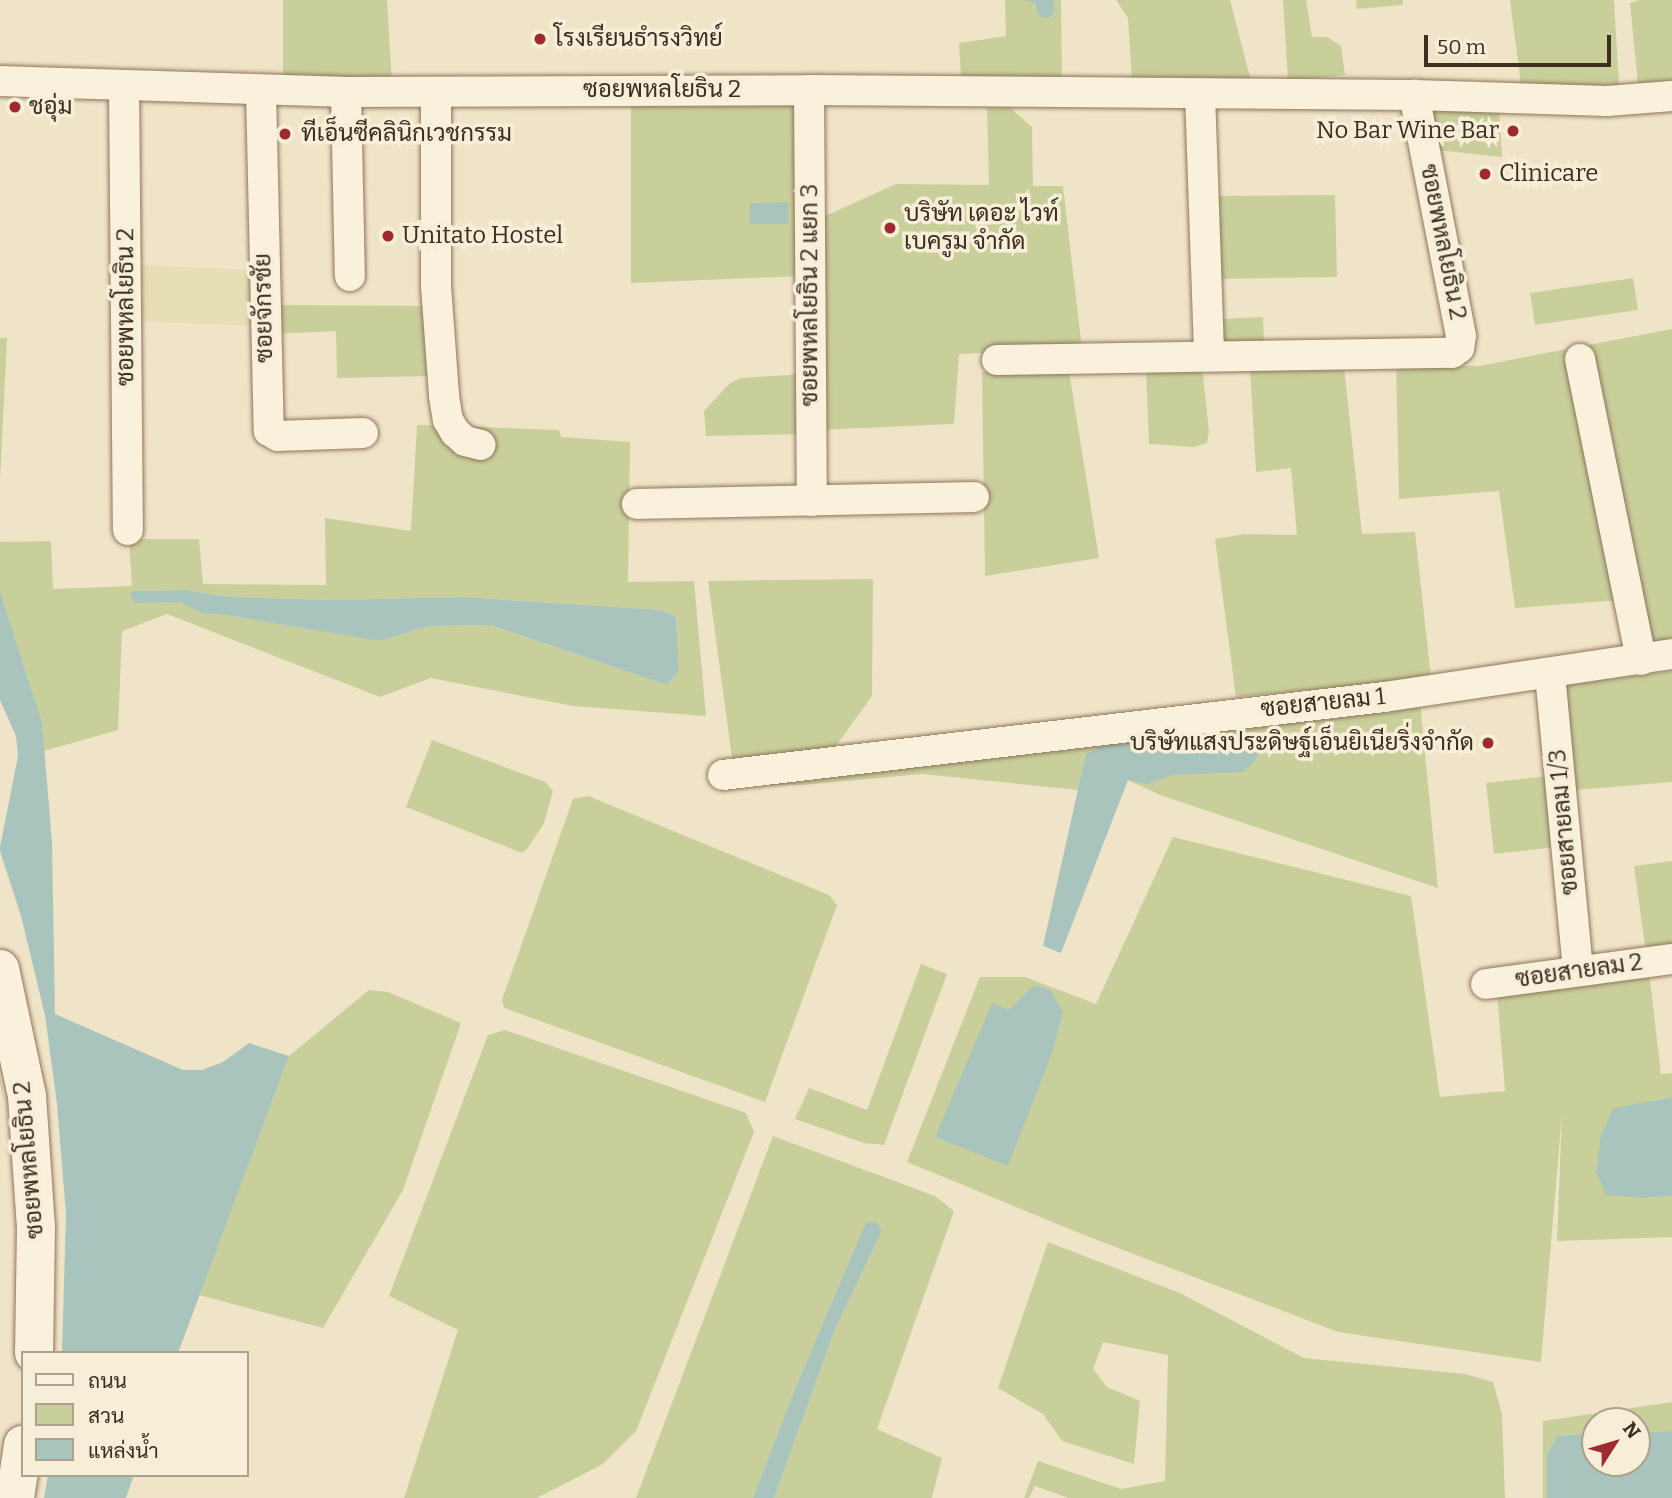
<!DOCTYPE html>
<html>
<head>
<meta charset="utf-8">
<style>
  body { margin:0 }
  #map { position:relative; width:1672px; height:1498px; overflow:hidden; background:#f0e4c8; font-family:Bitter,Sarabun,serif }
  div>[style] { position:absolute }
  .farmland>* { inset:0; background:#e6deb5 }
  .green>* { inset:0; background:#c9cf9b }
  .water>* { inset:0; background:#a9c4bc }
  .pier>* { inset:0; background:#f0e4c8 }
  .roads { filter:drop-shadow(0 0 2px #8d765c) drop-shadow(0 0 2px #8d765c) }
  .street>* { height:30px; margin:-15px; padding:0 15px; transform-origin:15px; border-radius:15px; background:#faf1dc }
  .secondary>* { height:38px; margin:-19px; padding:0 19px; transform-origin:19px; border-radius:19px; background:#faf1dc }
  .dots>* { width:19px; height:19px; translate:-50% -50%; box-sizing:border-box; border:4px solid #f7eed8; border-radius:50% }
  span { translate:-50% -50%; white-space:nowrap; text-align:center; line-height:1.15; -webkit-text-stroke:7px #f7eed8; paint-order:stroke }
  .poi-label { font-size:24px; color:#3d2e20 }
  .left { translate:0 -50%; text-align:left }
  .right { translate:-100% -50%; text-align:right }
  .street-label { font-size:24px; color:#3d2e20 }
  .legend { position:absolute; left:21px; top:1351px; width:228px; height:126px; box-sizing:border-box; background:#f7eed8; border:2px solid #ada18e; margin:0; padding:9px 12px; list-style:none; font-size:21px; color:#3d2e20 }
  .legend li { display:flex; align-items:center; gap:14px; height:35px }
  .legend b { width:35px; border:2px solid #ada18e }
  .north { position:absolute; left:1581px; top:1407px; width:70px; height:70px; box-sizing:border-box; background:#f7eed8; border:2px solid #ada18e; border-radius:50%; rotate:53deg; font-size:19px; font-weight:700; line-height:28px; text-align:center; color:#3d2e20 }
  .north::after { content:''; display:block; margin:auto; width:24px; height:32px; background:#9e2a2b; clip-path:polygon(50% 0,100% 100%,50% 72%,0 100%) }
  .scale { position:absolute; left:1424px; top:35px; width:187px; height:32px; box-sizing:border-box; border:4px solid #3d2e20; border-top:0; padding-left:9px; font-size:21px; line-height:24px; white-space:nowrap; color:#3d2e20; -webkit-text-stroke:5px #f7eed8; paint-order:stroke }
</style>
</head>
<body>
<div id="map">
  <div class="farmland">
    <div style="clip-path:polygon(135px 265px,259px 270px,257px 326px,133px 321px)"></div>
  </div>
  <div class="green">
    <div style="clip-path:polygon(283px 0,387px 0,392px 84px,283px 80px)"></div>
    <div style="clip-path:polygon(1005px 0,1061px 0,1062px 82px,961px 77px,959px 43px,1006px 36px)"></div>
    <div style="clip-path:polygon(1116px 0,1230px 0,1251px 81px,1132px 80px,1128px 18px)"></div>
    <div style="clip-path:polygon(1283px 0,1306px 0,1312px 37px,1327px 37px,1341px 46px,1345px 75px,1288px 81px)"></div>
    <div style="clip-path:polygon(1356px 0,1403px 0,1403px 5px,1357px 9px)"></div>
    <div style="clip-path:polygon(1510px 0,1614px 0,1619px 86px,1521px 85px)"></div>
    <div style="clip-path:polygon(1640px 0,1672px 0,1672px 80px,1638px 85px,1630px 3px)"></div>
    <div style="clip-path:polygon(631px 101px,792px 105px,799px 113px,802px 276px,631px 283px)"></div>
    <div style="clip-path:polygon(1009px 107px,1032px 127px,1033px 186px,1063px 186px,1082px 349px,959px 354px,954px 424px,817px 430px,823px 217px,896px 184px,989px 185px,987px 108px)"></div>
    <div style="clip-path:polygon(1499px 107px,1502px 157px,1437px 150px,1429px 110px)"></div>
    <div style="clip-path:polygon(1335px 195px,1337px 277px,1216px 279px,1214px 196px)"></div>
    <div style="clip-path:polygon(1633px 278px,1638px 310px,1535px 325px,1530px 293px)"></div>
    <div style="clip-path:polygon(271px 305px,431px 306px,434px 376px,337px 378px,336px 331px,272px 334px)"></div>
    <div style="clip-path:polygon(1263px 317px,1264px 342px,1223px 344px,1222px 319px)"></div>
    <div style="clip-path:polygon(1672px 329px,1672px 642px,1646px 647px,1621px 600px,1515px 608px,1499px 491px,1399px 499px,1396px 364px,1479px 366px)"></div>
    <div style="clip-path:polygon(0 338px,7px 338px,0 481px)"></div>
    <div style="clip-path:polygon(1202px 366px,1209px 432px,1207px 443px,1194px 447px,1149px 444px,1146px 371px)"></div>
    <div style="clip-path:polygon(1344px 367px,1362px 534px,1415px 532px,1431px 678px,1236px 697px,1215px 539px,1245px 534px,1297px 535px,1291px 468px,1256px 472px,1250px 368px)"></div>
    <div style="clip-path:polygon(1069px 371px,1099px 558px,985px 576px,982px 372px)"></div>
    <div style="clip-path:polygon(804px 374px,806px 434px,706px 436px,704px 411px,730px 383px,741px 378px)"></div>
    <div style="clip-path:polygon(evenodd,417px 425px,559px 430px,561px 437px,630px 442px,628px 582px,694px 581px,706px 716px,573px 706px,431px 678px,380px 697px,167px 614px,122px 631px,118px 730px,44px 751px,42px 722px,0 591px,0 542px,51px 541px,53px 589px,132px 586px,129px 541px,143px 539px,199px 539px,203px 584px,326px 585px,325px 518px,411px 531px,417px 425px,185px 590px,230px 597px,333px 600px,463px 597px,662px 610px,676px 617px,679px 671px,667px 685px,490px 625px,430px 626px,379px 641px,225px 615px,204px 614px,179px 602px,134px 591px,185px 590px)"></div>
    <div style="clip-path:polygon(873px 579px,872px 696px,830px 754px,733px 765px,708px 581px)"></div>
    <div style="clip-path:polygon(1672px 671px,1672px 782px,1576px 790px,1565px 685px)"></div>
    <div style="clip-path:polygon(1420px 701px,1438px 888px,1160px 795px,1128px 780px,1078px 790px,922px 774px,802px 785px,717px 786px)"></div>
    <div style="clip-path:polygon(432px 740px,545px 782px,553px 791px,544px 823px,528px 848px,522px 853px,406px 807px)"></div>
    <div style="clip-path:polygon(1548px 776px,1557px 847px,1494px 854px,1486px 783px)"></div>
    <div style="clip-path:polygon(588px 796px,829px 895px,837px 905px,765px 1102px,504px 1008px,502px 1000px,573px 799px)"></div>
    <div style="clip-path:polygon(1173px 837px,1411px 896px,1440px 1097px,1505px 1091px,1497px 993px,1649px 972px,1661px 1074px,1672px 1073px,1672px 1097px,1652px 1100px,1644px 1198px,1672px 1196px,1672px 1237px,1557px 1241px,1562px 1113px,1541px 1362px,1338px 1332px,1084px 1235px,907px 1162px,980px 977px,1025px 977px,1096px 1004px)"></div>
    <div style="clip-path:polygon(1672px 861px,1672px 949px,1646px 953px,1634px 866px)"></div>
    <div style="clip-path:polygon(921px 964px,947px 974px,884px 1145px,864px 1143px,795px 1119px,809px 1088px,867px 1110px)"></div>
    <div style="clip-path:polygon(369px 990px,388px 992px,461px 1023px,403px 1190px,323px 1328px,199px 1295px,289px 1056px)"></div>
    <div style="clip-path:polygon(505px 1030px,746px 1113px,754px 1132px,636px 1431px,603px 1464px,537px 1498px,404px 1498px,458px 1330px,389px 1296px,488px 1035px)"></div>
    <div style="clip-path:polygon(773px 1136px,935px 1196px,954px 1211px,877px 1429px,942px 1458px,932px 1498px,774px 1498px,836px 1327px,882px 1231px,877px 1222px,866px 1223px,792px 1396px,753px 1498px,636px 1498px)"></div>
    <div style="clip-path:polygon(1048px 1242px,1180px 1293px,1304px 1358px,1465px 1374px,1493px 1382px,1502px 1414px,1505px 1498px,1068px 1498px,1035px 1486px,1029px 1498px,1024px 1498px,1038px 1461px,1121px 1489px,1165px 1481px,1168px 1355px,1103px 1342px,1093px 1369px,1107px 1387px,1140px 1401px,1134px 1464px,1062px 1441px,1043px 1414px,998px 1388px)"></div>
    <div style="clip-path:polygon(1672px 1402px,1672px 1431px,1637px 1432px,1637px 1421px,1595px 1421px,1595px 1433px,1557px 1436px,1547px 1454px,1547px 1498px,1543px 1498px,1543px 1421px)"></div>
  </div>
  <div class="water">
    <div style="clip-path:polygon(1023px 0,1054px 0,1054px 13px,1048px 18px,1041px 17px,1037px 12px,1035px 3px)"></div>
    <div style="clip-path:polygon(788px 202px,788px 224px,750px 224px,750px 203px)"></div>
    <div style="clip-path:polygon(185px 590px,230px 597px,333px 600px,463px 597px,662px 610px,676px 617px,679px 671px,667px 685px,490px 625px,430px 626px,379px 641px,225px 615px,204px 614px,179px 602px,135px 603px,130px 594px,134px 591px)"></div>
    <div style="clip-path:polygon(0 591px,42px 722px,52px 842px,55px 1014px,183px 1070px,202px 1070px,223px 1062px,249px 1043px,289px 1056px,178px 1353px,23px 1353px,23px 1475px,134px 1475px,126px 1498px,0 1498px,15px 1375px,5px 1104px,0 1082px,0 847px,18px 756px,16px 736px,0 700px)"></div>
    <div style="clip-path:polygon(1238px 732px,1256px 740px,1257px 758px,1244px 772px,1172px 775px,1147px 784px,1128px 780px,1061px 953px,1043px 946px,1086px 754px,1104px 744px)"></div>
    <div style="clip-path:polygon(1034px 985px,1050px 990px,1063px 1011px,1054px 1048px,1008px 1166px,935px 1137px,992px 1003px,1009px 1010px)"></div>
    <div style="clip-path:polygon(1672px 1097px,1672px 1196px,1644px 1198px,1606px 1195px,1596px 1172px,1601px 1136px,1613px 1108px)"></div>
    <div style="clip-path:polygon(866px 1222px,877px 1222px,882px 1231px,836px 1327px,774px 1498px,753px 1498px,792px 1396px)"></div>
    <div style="clip-path:polygon(1672px 1431px,1672px 1498px,1547px 1498px,1547px 1454px,1557px 1436px,1595px 1433px,1595px 1463px,1637px 1463px,1637px 1432px)"></div>
  </div>
  <div class="pier">
    <div style="clip-path:polygon(0 851px,21px 916px,45px 1015px,57px 1104px,66px 1214px,62px 1353px,23px 1353px,23px 1475px,48px 1475px,44px 1498px,0 1498px,0 1433px,12px 1375px,5px 1104px,0 1079px)"></div>
  </div>
  <div class="roads">
    <div class="street">
      <div style="left:0;top:81px;width:341px;rotate:1.8deg"></div>
      <div style="left:341px;top:92px;width:468px;rotate:-0.2deg"></div>
      <div style="left:809px;top:90px;width:605px;rotate:0.47deg"></div>
      <div style="left:1414px;top:95px;width:193px;rotate:1.8deg"></div>
      <div style="left:1607px;top:101px;width:65px;rotate:-4.4deg"></div>
      <div style="left:124px;top:85px;width:445px;rotate:89.5deg"></div>
      <div style="left:261px;top:90px;width:341px;rotate:88.7deg"></div>
      <div style="left:269px;top:431px;width:10px;rotate:29deg"></div>
      <div style="left:278px;top:436px;width:85px;rotate:-2deg"></div>
      <div style="left:809px;top:90px;width:411px;rotate:89.6deg"></div>
      <div style="left:346px;top:92px;width:184px;rotate:88.8deg"></div>
      <div style="left:436px;top:92px;width:194px;rotate:90deg"></div>
      <div style="left:436px;top:286px;width:110px;rotate:85.8deg"></div>
      <div style="left:444px;top:396px;width:24px;rotate:81deg"></div>
      <div style="left:448px;top:420px;width:14px;rotate:60deg"></div>
      <div style="left:455px;top:432px;width:13px;rotate:42deg"></div>
      <div style="left:465px;top:441px;width:16px;rotate:14deg"></div>
      <div style="left:1200px;top:94px;width:261px;rotate:88deg"></div>
      <div style="left:1580px;top:359px;width:307px;rotate:78.5deg"></div>
      <div style="left:997px;top:360px;width:455px;rotate:-0.9deg"></div>
      <div style="left:1452px;top:353px;width:9px;rotate:-36deg"></div>
      <div style="left:1459px;top:348px;width:12px;rotate:-81deg"></div>
      <div style="left:1461px;top:336px;width:246px;rotate:-101deg"></div>
      <div style="left:637px;top:504px;width:337px;rotate:-1.2deg"></div>
      <div style="left:1550px;top:674px;width:297px;rotate:84.6deg"></div>
      <div style="left:723px;top:775px;width:666px;rotate:-6.73deg"></div>
      <div style="left:1384px;top:697px;width:291px;rotate:-8.5deg"></div>
      <div style="left:1486px;top:984px;width:188px;rotate:-7.7deg"></div>
    </div>
    <div class="secondary">
      <div style="left:0;top:969px;width:130px;rotate:78deg"></div>
      <div style="left:27px;top:1096px;width:131px;rotate:86.1deg"></div>
      <div style="left:36px;top:1227px;width:126px;rotate:90.9deg"></div>
      <div style="left:15px;top:1498px;width:54px;rotate:-81.4deg"></div>
    </div>
  </div>
  <div class="dots">
    <div style="left:540px;top:39px;background:#9e2a2b"></div>
    <div style="left:15px;top:107px;background:#9e2a2b"></div>
    <div style="left:1513px;top:131px;background:#9e2a2b"></div>
    <div style="left:285px;top:134px;background:#9e2a2b"></div>
    <div style="left:1485px;top:174px;background:#9e2a2b"></div>
    <div style="left:890px;top:228px;background:#9e2a2b"></div>
    <div style="left:388px;top:236px;background:#9e2a2b"></div>
    <div style="left:1488px;top:743px;background:#9e2a2b"></div>
  </div>
  <div class="poi-label">
    <span class="left" style="left:554px;top:39px">โรงเรียนธำรงวิทย์</span>
    <span class="left" style="left:29px;top:107px">ชอุ่ม</span>
    <span class="right" style="left:1499px;top:131px">No Bar Wine Bar</span>
    <span class="left" style="left:301px;top:134px">ทีเอ็นซีคลินิกเวชกรรม</span>
    <span class="left" style="left:1499px;top:174px">Clinicare</span>
    <span class="left" style="left:904px;top:228px">บริษัท เดอะ ไวท์<br>เบครูม จำกัด</span>
    <span class="left" style="left:402px;top:236px">Unitato Hostel</span>
    <span class="right" style="left:1474px;top:743px">บริษัทแสงประดิษฐ์เอ็นยิเนียริ่งจำกัด</span>
  </div>
  <div class="street-label">
    <span style="left:662px;top:90px">ซอยพหลโยธิน 2</span>
    <span style="left:1443px;top:242px;rotate:79deg">ซอยพหลโยธิน 2</span>
    <span style="left:810px;top:295px;rotate:-90deg">ซอยพหลโยธิน 2 แยก 3</span>
    <span style="left:126px;top:307px;rotate:-90deg">ซอยพหลโยธิน 2</span>
    <span style="left:264px;top:308px;rotate:-91deg">ซอยจักรชัย</span>
    <span style="left:1323px;top:703px;rotate:-6deg">ซอยสายลม 1</span>
    <span style="left:1564px;top:822px;rotate:-95deg">ซอยสายลม 1/3</span>
    <span style="left:1579px;top:971px;rotate:-8deg">ซอยสายลม 2</span>
    <span style="left:29px;top:1160px;rotate:-95deg">ซอยพหลโยธิน 2</span>
  </div>
  <ul class="legend">
  <li><b style="height:9px;background:#faf1dc"></b>ถนน</li>
  <li><b style="height:19px;background:#c9cf9b"></b>สวน</li>
  <li><b style="height:19px;background:#a9c4bc"></b>แหล่งน้ำ</li>
  </ul>
  <div class="north">N</div>
  <div class="scale">50 m</div>
</div>
</body>
</html>
